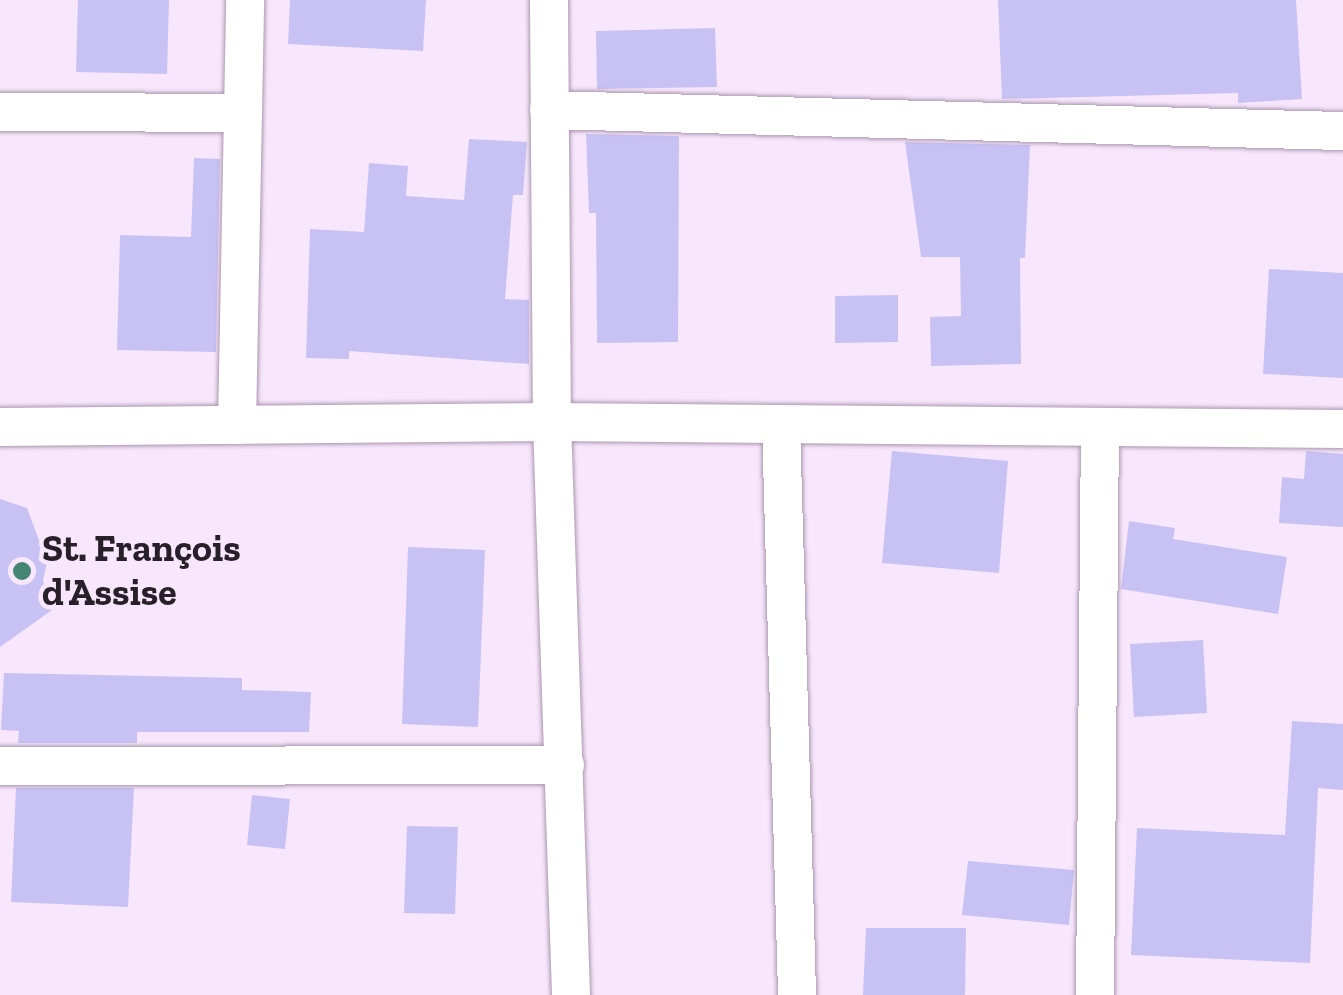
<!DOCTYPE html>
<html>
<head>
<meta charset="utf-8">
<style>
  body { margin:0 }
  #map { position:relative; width:1343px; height:995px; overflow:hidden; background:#f8e7fc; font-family:"Zilla Slab",serif }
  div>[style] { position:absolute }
  .building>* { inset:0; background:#c8c1f4 }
  .roads { filter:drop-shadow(0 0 2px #aa96ae) drop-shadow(0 0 2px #aa96ae) }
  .street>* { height:38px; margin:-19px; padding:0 19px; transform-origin:19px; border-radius:19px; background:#fff }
  .dots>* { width:28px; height:28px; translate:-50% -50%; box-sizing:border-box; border:5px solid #f8e7fc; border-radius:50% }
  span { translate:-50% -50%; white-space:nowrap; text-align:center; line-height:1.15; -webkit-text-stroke:9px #f8e7fc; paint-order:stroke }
  .poi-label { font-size:38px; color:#282029; font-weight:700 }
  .left { translate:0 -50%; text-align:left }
</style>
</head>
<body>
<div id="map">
  <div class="building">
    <div style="clip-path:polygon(78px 0,169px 0,167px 74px,76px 72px)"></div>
    <div style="clip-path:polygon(290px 0,426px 0,423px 51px,288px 44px)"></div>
    <div style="clip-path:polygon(998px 0,1296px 0,1302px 99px,1238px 103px,1238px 93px,1002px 99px)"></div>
    <div style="clip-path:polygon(715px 28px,717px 87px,597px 89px,596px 31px)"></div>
    <div style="clip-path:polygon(586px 134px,679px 136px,678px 342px,597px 343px,596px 213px,589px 213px)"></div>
    <div style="clip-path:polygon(469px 139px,527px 142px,523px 195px,513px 195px,505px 299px,529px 300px,529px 364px,349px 351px,349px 359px,306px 358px,310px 229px,364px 232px,369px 163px,408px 166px,406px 196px,464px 200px)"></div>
    <div style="clip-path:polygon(905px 142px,1030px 145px,1025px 258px,1020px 258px,1021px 364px,931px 366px,930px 317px,961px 316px,960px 257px,921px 257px)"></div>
    <div style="clip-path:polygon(194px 158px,220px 159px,216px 352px,117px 350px,120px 235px,191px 237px)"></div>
    <div style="clip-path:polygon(1269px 269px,1343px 273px,1343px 378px,1263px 374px)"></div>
    <div style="clip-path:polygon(898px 295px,898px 342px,835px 343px,835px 296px)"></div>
    <div style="clip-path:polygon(892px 451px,1008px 461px,999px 573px,882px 563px)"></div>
    <div style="clip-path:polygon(1306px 451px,1343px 454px,1343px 527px,1279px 523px,1282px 477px,1304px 479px)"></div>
    <div style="clip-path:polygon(0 499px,27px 508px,47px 562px,43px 581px,52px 610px,0 647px)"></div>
    <div style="clip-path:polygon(1129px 521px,1175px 528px,1173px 539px,1287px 557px,1278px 614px,1121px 589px)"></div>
    <div style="clip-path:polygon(408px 547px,485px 550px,478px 727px,402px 724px)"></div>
    <div style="clip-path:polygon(1203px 640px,1207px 713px,1134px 717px,1130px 644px)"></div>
    <div style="clip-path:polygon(4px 673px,242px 678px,242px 690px,311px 692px,309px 732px,137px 732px,137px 743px,18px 743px,19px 731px,1px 730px)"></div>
    <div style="clip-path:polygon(1292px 721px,1343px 724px,1343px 790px,1318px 788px,1310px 963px,1131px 955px,1137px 828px,1285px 835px)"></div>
    <div style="clip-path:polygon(16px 788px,134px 788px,128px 907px,11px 902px)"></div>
    <div style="clip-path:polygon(252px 795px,290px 799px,285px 849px,247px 845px)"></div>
    <div style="clip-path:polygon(407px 826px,458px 827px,455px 914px,404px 913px)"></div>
    <div style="clip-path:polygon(968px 861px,1074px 870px,1069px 925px,962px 915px)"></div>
    <div style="clip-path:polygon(866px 928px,966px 928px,965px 995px,863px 995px)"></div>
  </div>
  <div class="roads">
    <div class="street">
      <div style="left:549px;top:0;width:422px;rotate:89.6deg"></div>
      <div style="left:552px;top:422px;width:573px;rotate:88.1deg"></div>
      <div style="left:549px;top:110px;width:794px;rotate:1.52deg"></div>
      <div style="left:0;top:112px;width:243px;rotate:0.2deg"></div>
      <div style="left:781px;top:424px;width:571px;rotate:88.39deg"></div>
      <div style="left:237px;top:425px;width:425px;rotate:-88.9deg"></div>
      <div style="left:0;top:427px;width:552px;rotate:-0.52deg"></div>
      <div style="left:552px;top:422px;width:791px;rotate:0.51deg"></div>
      <div style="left:0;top:766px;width:565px;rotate:-0.1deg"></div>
      <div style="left:1095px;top:995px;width:568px;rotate:-89.5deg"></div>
    </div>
  </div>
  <div class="dots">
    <div style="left:22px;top:571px;background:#448574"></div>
  </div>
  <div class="poi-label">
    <span class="left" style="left:42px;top:571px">St. François<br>d'Assise</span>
  </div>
</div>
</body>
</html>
